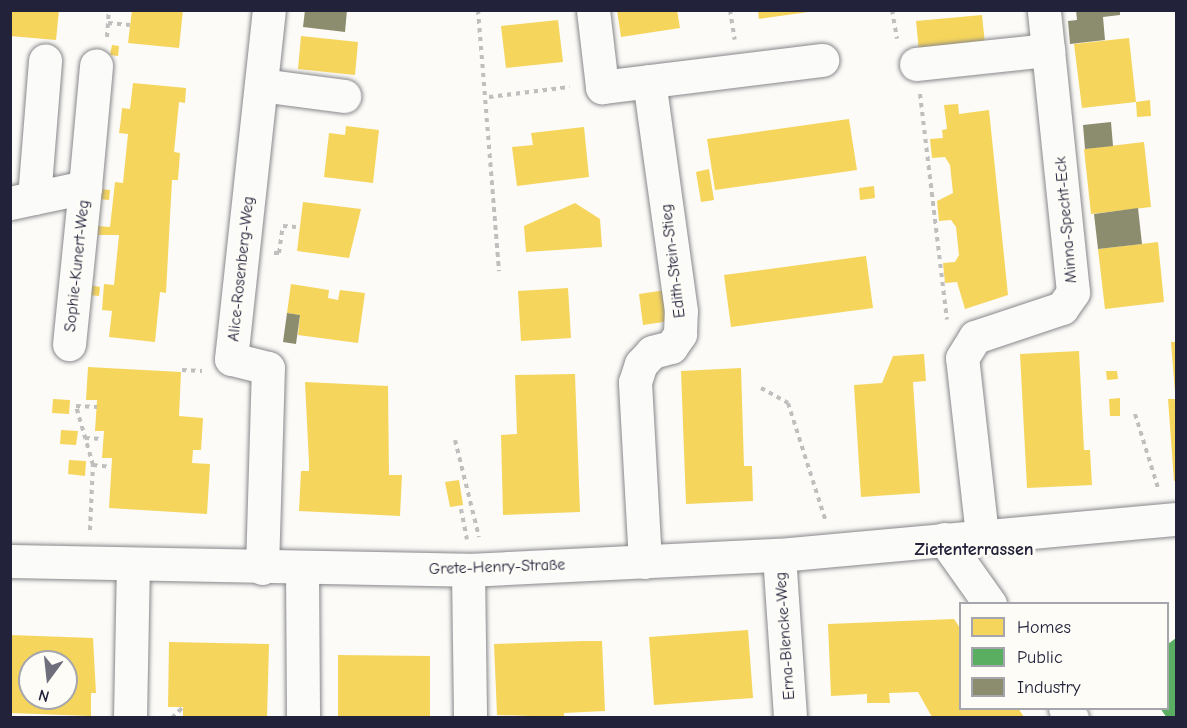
<!DOCTYPE html>
<html>
<head>
<meta charset="utf-8">
<style>
  body { margin:0 }
  #map { position:relative; width:1187px; height:728px; overflow:hidden; background:#fcfbf8; font-family:"Comic Neue",sans-serif }
  div>[style] { position:absolute }
  .homes>* { inset:0; background:#f6d55c }
  .public>* { inset:0; background:#5aae61 }
  .industry>* { inset:0; background:#8c8c6e }
  .path>* { height:4px; margin-top:-2px; transform-origin:0; background:repeating-linear-gradient(90deg,#bfbfc0 0 4.5px,transparent 0 9px) }
  .roads { filter:drop-shadow(0 0 2px #88888c) drop-shadow(0 0 2px #88888c) }
  .street>* { height:33px; margin:-16.5px; padding:0 16.5px; transform-origin:16.5px; border-radius:16.5px; background:#fbfbf9 }
  span { translate:-50% -50%; white-space:nowrap; text-align:center; line-height:1.15; -webkit-text-stroke:6px #fdfcf7; paint-order:stroke }
  .street-label { font-size:16px; color:#22223b }
  .neighbourhood-label { font-size:18px; color:#22223b; font-weight:700 }
  .frame { position:absolute; inset:0; border:12px solid #22223b; pointer-events:none }
  .legend { position:absolute; left:959px; top:602px; width:210px; height:108px; box-sizing:border-box; background:#fdfcf7; border:2px solid #a5a5ac; margin:0; padding:8px 10px; list-style:none; font-size:18px; color:#22223b }
  .legend li { display:flex; align-items:center; gap:12px; height:30px }
  .legend b { width:30px; border:2px solid #a5a5ac }
  .north { position:absolute; left:18px; top:650px; width:60px; height:60px; box-sizing:border-box; background:#fdfcf7; border:2px solid #a5a5ac; border-radius:50%; rotate:195deg; font-size:16px; font-weight:700; line-height:24px; text-align:center; color:#22223b }
  .north::after { content:''; display:block; margin:auto; width:21px; height:27px; background:#6e6e7d; clip-path:polygon(50% 0,100% 100%,50% 72%,0 100%) }
</style>
</head>
<body>
<div id="map">
  <div class="homes">
    <div style="clip-path:polygon(10px 10px,59px 10px,56px 40px,10px 36px)"></div>
    <div style="clip-path:polygon(132px 10px,183px 10px,179px 48px,128px 43px)"></div>
    <div style="clip-path:polygon(617px 10px,677px 10px,680px 28px,621px 37px)"></div>
    <div style="clip-path:polygon(758px 10px,807px 10px,808px 12px,759px 19px)"></div>
    <div style="clip-path:polygon(982px 15px,985px 44px,919px 51px,916px 21px)"></div>
    <div style="clip-path:polygon(558px 20px,563px 62px,506px 68px,501px 26px)"></div>
    <div style="clip-path:polygon(301px 36px,358px 42px,355px 75px,298px 69px)"></div>
    <div style="clip-path:polygon(1129px 38px,1136px 102px,1082px 108px,1074px 44px)"></div>
    <div style="clip-path:polygon(112px 45px,119px 46px,118px 56px,110px 55px)"></div>
    <div style="clip-path:polygon(133px 83px,186px 88px,185px 103px,179px 102px,174px 152px,180px 153px,178px 180px,172px 180px,166px 293px,160px 292px,155px 342px,109px 337px,112px 311px,102px 310px,104px 284px,114px 285px,119px 235px,98px 235px,98px 226px,110px 227px,115px 182px,123px 183px,128px 134px,119px 133px,121px 119px,122px 108px,130px 109px)"></div>
    <div style="clip-path:polygon(1150px 100px,1151px 116px,1137px 117px,1136px 102px)"></div>
    <div style="clip-path:polygon(958px 104px,959px 114px,989px 110px,1008px 295px,965px 309px,957px 282px,945px 283px,943px 263px,955px 262px,959px 255px,956px 227px,951px 220px,939px 221px,937px 201px,953px 193px,950px 165px,945px 157px,932px 158px,930px 139px,943px 138px,942px 130px,947px 129px,944px 105px)"></div>
    <div style="clip-path:polygon(849px 119px,857px 170px,715px 190px,707px 139px)"></div>
    <div style="clip-path:polygon(346px 126px,379px 130px,373px 183px,324px 177px,329px 133px,345px 135px)"></div>
    <div style="clip-path:polygon(584px 127px,589px 177px,517px 186px,512px 147px,533px 145px,531px 133px)"></div>
    <div style="clip-path:polygon(1144px 142px,1151px 207px,1091px 214px,1084px 149px)"></div>
    <div style="clip-path:polygon(709px 169px,714px 200px,701px 202px,696px 172px)"></div>
    <div style="clip-path:polygon(874px 186px,875px 198px,860px 200px,859px 188px)"></div>
    <div style="clip-path:polygon(100px 189px,110px 190px,109px 200px,99px 199px)"></div>
    <div style="clip-path:polygon(303px 202px,361px 209px,349px 258px,297px 251px)"></div>
    <div style="clip-path:polygon(575px 203px,600px 219px,602px 247px,526px 252px,524px 226px)"></div>
    <div style="clip-path:polygon(1158px 242px,1164px 302px,1105px 309px,1098px 249px)"></div>
    <div style="clip-path:polygon(866px 256px,873px 308px,731px 327px,724px 275px)"></div>
    <div style="clip-path:polygon(291px 284px,329px 290px,328px 298px,338px 300px,340px 290px,365px 293px,358px 343px,298px 335px,300px 315px,287px 313px)"></div>
    <div style="clip-path:polygon(90px 285px,100px 287px,99px 296px,89px 295px)"></div>
    <div style="clip-path:polygon(568px 288px,571px 338px,521px 341px,518px 291px)"></div>
    <div style="clip-path:polygon(666px 290px,670px 321px,643px 325px,639px 294px)"></div>
    <div style="clip-path:polygon(1171px 342px,1176px 342px,1176px 392px,1175px 392px)"></div>
    <div style="clip-path:polygon(1079px 351px,1084px 450px,1090px 450px,1092px 485px,1027px 488px,1020px 354px)"></div>
    <div style="clip-path:polygon(924px 354px,926px 381px,913px 382px,920px 493px,861px 497px,854px 385px,882px 383px,893px 356px)"></div>
    <div style="clip-path:polygon(88px 367px,181px 372px,179px 416px,203px 418px,201px 450px,193px 450px,192px 463px,210px 464px,207px 514px,109px 508px,112px 458px,102px 458px,104px 431px,95px 431px,97px 400px,86px 400px)"></div>
    <div style="clip-path:polygon(741px 368px,744px 466px,752px 466px,753px 501px,686px 504px,681px 371px)"></div>
    <div style="clip-path:polygon(1106px 371px,1117px 371px,1118px 379px,1107px 380px)"></div>
    <div style="clip-path:polygon(575px 374px,580px 512px,503px 515px,501px 435px,517px 434px,515px 375px)"></div>
    <div style="clip-path:polygon(305px 382px,388px 386px,389px 475px,402px 475px,400px 516px,299px 511px,301px 471px,309px 471px,309px 463px)"></div>
    <div style="clip-path:polygon(1120px 398px,1120px 416px,1110px 416px,1109px 399px)"></div>
    <div style="clip-path:polygon(53px 399px,70px 400px,69px 414px,52px 413px)"></div>
    <div style="clip-path:polygon(1168px 399px,1176px 399px,1176px 481px,1174px 481px)"></div>
    <div style="clip-path:polygon(61px 430px,78px 431px,76px 445px,60px 444px)"></div>
    <div style="clip-path:polygon(69px 460px,86px 461px,85px 476px,68px 474px)"></div>
    <div style="clip-path:polygon(459px 480px,463px 505px,450px 507px,445px 482px)"></div>
    <div style="clip-path:polygon(954px 619px,960px 628px,960px 708px,1018px 708px,1024px 717px,932px 717px,918px 692px,889px 693px,890px 703px,867px 703px,867px 694px,831px 696px,828px 624px)"></div>
    <div style="clip-path:polygon(748px 630px,753px 698px,654px 705px,649px 637px)"></div>
    <div style="clip-path:polygon(evenodd,10px 635px,93px 638px,96px 693px,91px 693px,91px 716px,10px 713px,10px 635px,30px 662px,66px 662px,66px 698px,30px 698px,30px 662px)"></div>
    <div style="clip-path:polygon(583px 641px,602px 641px,605px 711px,564px 713px,564px 717px,497px 715px,494px 644px)"></div>
    <div style="clip-path:polygon(169px 642px,269px 644px,267px 717px,183px 717px,183px 707px,168px 707px)"></div>
    <div style="clip-path:polygon(338px 655px,430px 656px,430px 717px,338px 717px)"></div>
  </div>
  <div class="public">
    <div style="clip-path:polygon(1176px 638px,1176px 718px,1167px 718px,1160px 708px,1168px 708px,1168px 644px)"></div>
  </div>
  <div class="industry">
    <div style="clip-path:polygon(347px 10px,345px 32px,303px 27px,305px 10px)"></div>
    <div style="clip-path:polygon(1076px 10px,1120px 10px,1120px 15px,1103px 17px,1105px 40px,1070px 44px,1068px 21px,1077px 20px)"></div>
    <div style="clip-path:polygon(1111px 122px,1113px 146px,1085px 149px,1083px 125px)"></div>
    <div style="clip-path:polygon(1138px 208px,1142px 244px,1098px 249px,1094px 214px)"></div>
    <div style="clip-path:polygon(287px 313px,300px 315px,296px 344px,283px 342px)"></div>
  </div>
  <div class="path">
    <div style="left:478px;top:10px;width:262px;rotate:85.4deg"></div>
    <div style="left:730px;top:10px;width:30px;rotate:81deg"></div>
    <div style="left:892px;top:10px;width:29px;rotate:80deg"></div>
    <div style="left:108px;top:23px;width:22px;rotate:5deg"></div>
    <div style="left:107px;top:37px;width:27px;rotate:-86deg"></div>
    <div style="left:920px;top:94px;width:227px;rotate:83.2deg"></div>
    <div style="left:489px;top:97px;width:81px;rotate:-7.1deg"></div>
    <div style="left:274px;top:253px;width:5px"></div>
    <div style="left:279px;top:253px;width:27px;rotate:-82deg"></div>
    <div style="left:283px;top:226px;width:13px;rotate:4deg"></div>
    <div style="left:182px;top:370px;width:20px;rotate:3deg"></div>
    <div style="left:761px;top:388px;width:31px;rotate:29deg"></div>
    <div style="left:788px;top:403px;width:122px;rotate:72.3deg"></div>
    <div style="left:1135px;top:414px;width:77px;rotate:72.7deg"></div>
    <div style="left:85px;top:438px;width:18px;rotate:3deg"></div>
    <div style="left:455px;top:440px;width:100px;rotate:76.1deg"></div>
    <div style="left:93px;top:465px;width:18px;rotate:6deg"></div>
    <div style="left:461px;top:509px;width:31px;rotate:79deg"></div>
    <div style="left:90px;top:530px;width:65px;rotate:-87.4deg"></div>
    <div style="left:93px;top:465px;width:61px;rotate:-106.1deg"></div>
    <div style="left:76px;top:406px;width:21px;rotate:3deg"></div>
    <div style="left:172px;top:718px;width:16px;rotate:-45deg"></div>
  </div>
  <div class="roads">
    <div class="street">
      <div style="left:593px;top:10px;width:78px;rotate:83.3deg"></div>
      <div style="left:602px;top:87px;width:222px;rotate:-7deg"></div>
      <div style="left:916px;top:64px;width:133px;rotate:-6.1deg"></div>
      <div style="left:261px;top:85px;width:84px;rotate:7.5deg"></div>
      <div style="left:85px;top:187px;width:122px;rotate:-84.8deg"></div>
      <div style="left:34px;top:198px;width:138px;rotate:-85.4deg"></div>
      <div style="left:10px;top:203px;width:77px;rotate:-12deg"></div>
      <div style="left:85px;top:187px;width:158px;rotate:95.8deg"></div>
      <div style="left:982px;top:535px;width:178px;rotate:-96.4deg"></div>
      <div style="left:962px;top:358px;width:25px;rotate:-58deg"></div>
      <div style="left:975px;top:337px;width:92px;rotate:-18.4deg"></div>
      <div style="left:1062px;top:308px;width:19px;rotate:-55deg"></div>
      <div style="left:1073px;top:292px;width:283px;rotate:-95.9deg"></div>
      <div style="left:944px;top:539px;width:80px;rotate:54.7deg"></div>
      <div style="left:779px;top:555px;width:163px;rotate:86.1deg"></div>
      <div style="left:10px;top:561px;width:458px;rotate:1.1deg"></div>
      <div style="left:468px;top:570px;width:311px;rotate:-2.8deg"></div>
      <div style="left:779px;top:555px;width:399px;rotate:-5.2deg"></div>
      <div style="left:645px;top:562px;width:180px;rotate:-93.2deg"></div>
      <div style="left:635px;top:382px;width:19px;rotate:-72deg"></div>
      <div style="left:641px;top:364px;width:16px;rotate:-47deg"></div>
      <div style="left:652px;top:352px;width:20px;rotate:-15deg"></div>
      <div style="left:671px;top:347px;width:16px;rotate:-55deg"></div>
      <div style="left:680px;top:334px;width:23px;rotate:-88deg"></div>
      <div style="left:681px;top:311px;width:232px;rotate:-97.9deg"></div>
      <div style="left:262px;top:568px;width:200px;rotate:-88.3deg"></div>
      <div style="left:268px;top:368px;width:38px;rotate:-166deg"></div>
      <div style="left:231px;top:359px;width:351px;rotate:-83.8deg"></div>
      <div style="left:302px;top:569px;width:149px;rotate:89.6deg"></div>
      <div style="left:468px;top:570px;width:148px;rotate:89.2deg"></div>
      <div style="left:1065px;top:708px;width:12px;rotate:55deg"></div>
      <div style="left:130px;top:718px;width:153px;rotate:-88.9deg"></div>
    </div>
  </div>
  <div class="street-label">
    <span style="left:1066px;top:220px;rotate:-95deg">Minna-Specht-Eck</span>
    <span style="left:673px;top:261px;rotate:-97deg">Edith-Stein-Stieg</span>
    <span style="left:77px;top:266px;rotate:-84deg">Sophie-Kunert-Weg</span>
    <span style="left:241px;top:269px;rotate:-84deg">Alice-Rosenberg-Weg</span>
    <span style="left:497px;top:567px;rotate:-2deg">Grete-Henry-Straße</span>
    <span style="left:785px;top:636px;rotate:-94deg">Erna-Blencke-Weg</span>
  </div>
  <div class="neighbourhood-label">
    <span style="left:974px;top:550px">Zietenterrassen</span>
  </div>
  <div class="frame"></div>
  <ul class="legend">
  <li><b style="height:16px;background:#f6d55c"></b>Homes</li>
  <li><b style="height:16px;background:#5aae61"></b>Public</li>
  <li><b style="height:16px;background:#8c8c6e"></b>Industry</li>
  </ul>
  <div class="north">N</div>
</div>
</body>
</html>
